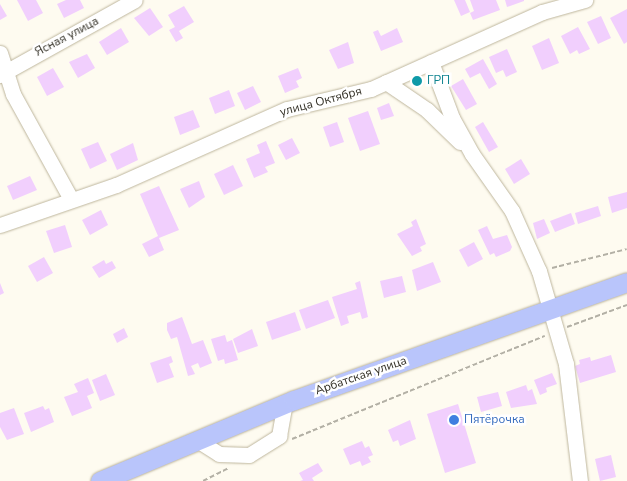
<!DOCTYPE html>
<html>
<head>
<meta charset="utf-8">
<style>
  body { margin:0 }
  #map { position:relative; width:627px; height:481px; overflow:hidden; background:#fefbf0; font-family:"Nunito Sans",sans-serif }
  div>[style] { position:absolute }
  .building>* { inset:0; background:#f1cffd }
  .path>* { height:2px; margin-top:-1px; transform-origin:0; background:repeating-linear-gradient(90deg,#b3b0a5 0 5px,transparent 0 7.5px) }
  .roads { filter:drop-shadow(0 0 1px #beb69d) drop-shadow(0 0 1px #beb69d) }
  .minor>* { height:15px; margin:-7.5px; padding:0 7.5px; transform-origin:7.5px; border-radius:7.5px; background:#fff }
  .major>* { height:19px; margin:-9.5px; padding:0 9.5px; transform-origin:9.5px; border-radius:9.5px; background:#b9c5fb }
  .dots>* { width:14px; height:14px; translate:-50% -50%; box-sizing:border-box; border:2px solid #fff; border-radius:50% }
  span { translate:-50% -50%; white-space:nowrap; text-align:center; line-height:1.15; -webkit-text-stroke:5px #fff; paint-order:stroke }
  .street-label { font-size:12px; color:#312e24 }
  .culture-label { font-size:12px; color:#0d838f }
  .left { translate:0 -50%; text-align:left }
  .shop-label { font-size:12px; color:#366cbe }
</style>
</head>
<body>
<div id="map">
  <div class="building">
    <div style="clip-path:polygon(17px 0,36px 0,43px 13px,28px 21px)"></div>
    <div style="clip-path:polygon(66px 0,80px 0,84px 8px,64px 18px,57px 4px)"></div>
    <div style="clip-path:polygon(454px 0,465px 0,470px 12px,461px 16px)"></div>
    <div style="clip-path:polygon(470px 0,496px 0,500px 10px,473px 20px,470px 13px,474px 11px)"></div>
    <div style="clip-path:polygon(505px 0,524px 0,524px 1px,507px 7px)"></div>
    <div style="clip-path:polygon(0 4px,7px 16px,0 20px)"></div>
    <div style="clip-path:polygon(184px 6px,194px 22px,179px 31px,183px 38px,176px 42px,169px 30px,175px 27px,168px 15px)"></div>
    <div style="clip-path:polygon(150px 8px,163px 27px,149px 36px,134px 18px)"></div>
    <div style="clip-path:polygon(627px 9px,627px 42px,624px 44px,610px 18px)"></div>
    <div style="clip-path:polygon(601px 16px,611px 38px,598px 44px,587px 22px)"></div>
    <div style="clip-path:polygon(578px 27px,590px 49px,579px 54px,577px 50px,570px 54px,561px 36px)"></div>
    <div style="clip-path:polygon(121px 28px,129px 42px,107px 55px,99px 42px)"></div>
    <div style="clip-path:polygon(397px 28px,403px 42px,381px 51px,373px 32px,378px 30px,381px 36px)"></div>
    <div style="clip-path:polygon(549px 38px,559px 63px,542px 70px,532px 46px)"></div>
    <div style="clip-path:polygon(348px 42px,354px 63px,338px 69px,329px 50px)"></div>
    <div style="clip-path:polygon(507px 49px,517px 72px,506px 77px,503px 70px,496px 73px,489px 57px)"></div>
    <div style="clip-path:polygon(87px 54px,95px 68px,78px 78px,69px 62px)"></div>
    <div style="clip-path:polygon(483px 59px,497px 84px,489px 89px,480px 73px,470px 78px,465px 69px)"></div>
    <div style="clip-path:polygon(53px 68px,64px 87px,47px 96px,37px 77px)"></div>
    <div style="clip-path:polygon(298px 68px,302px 78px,296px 81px,299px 87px,285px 93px,278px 76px)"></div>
    <div style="clip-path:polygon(418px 76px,422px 85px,415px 87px,412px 78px)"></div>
    <div style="clip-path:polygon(463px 79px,477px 104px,466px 110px,451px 86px)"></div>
    <div style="clip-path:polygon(253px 86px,261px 102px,245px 110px,237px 93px)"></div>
    <div style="clip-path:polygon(229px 90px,235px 106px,215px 114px,209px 98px)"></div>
    <div style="clip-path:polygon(389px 103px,394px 116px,381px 120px,377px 108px)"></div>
    <div style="clip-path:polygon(193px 110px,200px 127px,180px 135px,174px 117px)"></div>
    <div style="clip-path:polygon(368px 111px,380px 144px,360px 151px,348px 118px)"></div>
    <div style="clip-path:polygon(337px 122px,344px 142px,330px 147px,323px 127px)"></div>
    <div style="clip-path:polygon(483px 122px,498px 147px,489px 152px,475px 127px)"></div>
    <div style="clip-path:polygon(292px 138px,300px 153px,286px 160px,278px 145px)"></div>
    <div style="clip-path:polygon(266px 141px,275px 163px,265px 167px,268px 172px,254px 178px,246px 159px,260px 153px,257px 145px)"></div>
    <div style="clip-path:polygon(98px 142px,107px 161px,90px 169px,81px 149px)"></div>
    <div style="clip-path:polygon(133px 143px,138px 160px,117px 170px,110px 154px)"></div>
    <div style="clip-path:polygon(521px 159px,530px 174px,514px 184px,505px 169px)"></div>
    <div style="clip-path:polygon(233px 165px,243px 186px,224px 195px,214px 174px)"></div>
    <div style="clip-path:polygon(30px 176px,37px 190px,13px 200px,7px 186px)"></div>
    <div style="clip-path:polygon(199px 181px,205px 197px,189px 208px,180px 189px)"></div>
    <div style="clip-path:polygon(159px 186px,179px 230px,159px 238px,164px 250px,149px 257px,142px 244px,158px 236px,140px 194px)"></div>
    <div style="clip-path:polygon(627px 192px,627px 208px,612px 213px,608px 197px)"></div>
    <div style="clip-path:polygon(598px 206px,601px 216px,578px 224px,575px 213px)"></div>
    <div style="clip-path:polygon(101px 210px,108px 225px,90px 235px,82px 220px)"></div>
    <div style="clip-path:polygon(571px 213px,575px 224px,555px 232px,550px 221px)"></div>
    <div style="clip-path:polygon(416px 219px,426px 244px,420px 247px,422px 251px,412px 256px,397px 234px,413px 226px,411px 222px)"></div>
    <div style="clip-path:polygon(544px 219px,550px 233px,537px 239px,533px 223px)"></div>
    <div style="clip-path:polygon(65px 225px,72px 247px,54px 253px,46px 231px)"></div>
    <div style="clip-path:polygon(487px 226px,493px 239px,507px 235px,512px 247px,510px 251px,496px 257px,494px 253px,490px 255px,478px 230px)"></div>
    <div style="clip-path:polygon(474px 242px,483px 259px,468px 267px,459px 250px)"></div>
    <div style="clip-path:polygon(44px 257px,53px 273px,37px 282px,28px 266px)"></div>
    <div style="clip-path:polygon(104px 260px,106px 264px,112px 261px,116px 268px,99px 278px,92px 267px)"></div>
    <div style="clip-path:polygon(433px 262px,441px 282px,417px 291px,412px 270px)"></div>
    <div style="clip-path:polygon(402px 276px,406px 292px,384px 298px,380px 281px)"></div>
    <div style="clip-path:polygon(360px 281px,368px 317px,362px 319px,360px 312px,347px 316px,349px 323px,341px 326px,332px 297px,357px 289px,355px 283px)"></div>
    <div style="clip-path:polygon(0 283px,4px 293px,0 295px)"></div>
    <div style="clip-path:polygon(328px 300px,335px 318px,306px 329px,299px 310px)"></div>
    <div style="clip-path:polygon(295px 312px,301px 330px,272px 340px,266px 322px)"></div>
    <div style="clip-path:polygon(182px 317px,192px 344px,203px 340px,212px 363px,200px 368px,198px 363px,191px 366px,195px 374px,188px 376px,177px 337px,171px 339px,167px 330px,167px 323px)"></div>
    <div style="clip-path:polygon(124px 328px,128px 337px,117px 343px,113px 334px)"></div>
    <div style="clip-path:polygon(252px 329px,258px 346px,238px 353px,233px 339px)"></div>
    <div style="clip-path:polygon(225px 335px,227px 342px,232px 340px,238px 360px,225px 364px,224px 359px,218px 361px,211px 339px)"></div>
    <div style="clip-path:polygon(611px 355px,616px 372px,580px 383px,575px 366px,580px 364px,579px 360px,590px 357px,591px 361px)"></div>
    <div style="clip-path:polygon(171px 356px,173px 362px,169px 364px,174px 377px,157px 383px,150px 363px)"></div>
    <div style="clip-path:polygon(552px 373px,557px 384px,546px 388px,547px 392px,540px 395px,534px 380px)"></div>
    <div style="clip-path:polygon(106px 374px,115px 395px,100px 401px,92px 380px)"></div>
    <div style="clip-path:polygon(88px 378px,94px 393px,87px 396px,92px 408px,72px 416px,64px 397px,78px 392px,74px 384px)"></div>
    <div style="clip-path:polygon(526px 385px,528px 391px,532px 389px,537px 404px,511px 408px,506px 392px)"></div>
    <div style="clip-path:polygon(498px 392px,502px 406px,481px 412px,477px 397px)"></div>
    <div style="clip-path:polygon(458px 404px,476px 463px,445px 473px,427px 414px)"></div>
    <div style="clip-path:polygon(43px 406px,45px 410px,49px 408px,54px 422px,31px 432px,24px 413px)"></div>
    <div style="clip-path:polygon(14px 408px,24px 434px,7px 440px,0 427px,0 413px)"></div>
    <div style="clip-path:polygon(410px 420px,416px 439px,400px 446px,398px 440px,393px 442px,388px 430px)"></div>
    <div style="clip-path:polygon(362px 441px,365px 448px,369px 446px,373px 455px,368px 457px,371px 462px,362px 466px,360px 461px,350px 465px,343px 449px)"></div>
    <div style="clip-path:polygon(611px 455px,616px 477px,600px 481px,595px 459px)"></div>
    <div style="clip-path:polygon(318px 463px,323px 471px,312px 478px,314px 481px,300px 481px,303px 480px,299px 473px)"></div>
  </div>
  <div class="path">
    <div style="left:552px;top:268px;width:77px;rotate:-14.2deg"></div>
    <div style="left:567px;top:327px;width:64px;rotate:-20.1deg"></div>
    <div style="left:292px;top:439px;width:273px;rotate:-22.2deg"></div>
    <div style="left:203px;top:481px;width:28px;rotate:-27deg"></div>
  </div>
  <div class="roads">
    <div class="minor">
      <div style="left:0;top:53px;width:43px;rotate:72.4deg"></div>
      <div style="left:13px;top:94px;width:120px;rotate:61.1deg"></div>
      <div style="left:431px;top:62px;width:60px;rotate:69.4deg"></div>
      <div style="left:452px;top:118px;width:41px;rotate:60.9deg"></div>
      <div style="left:472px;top:154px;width:70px;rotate:54.9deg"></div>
      <div style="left:512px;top:211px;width:66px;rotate:65.8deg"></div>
      <div style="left:539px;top:271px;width:97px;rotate:73.8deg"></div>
      <div style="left:566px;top:364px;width:118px;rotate:83.2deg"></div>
      <div style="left:0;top:75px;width:154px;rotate:-29.1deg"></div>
      <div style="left:386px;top:82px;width:50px;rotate:34.3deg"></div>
      <div style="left:427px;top:110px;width:46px;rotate:44.1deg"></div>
      <div style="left:0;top:225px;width:123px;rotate:-19deg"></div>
      <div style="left:116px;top:185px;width:187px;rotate:-24deg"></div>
      <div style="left:287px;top:109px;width:86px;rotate:-13.4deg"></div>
      <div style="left:371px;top:89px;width:188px;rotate:-24.2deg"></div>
      <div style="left:542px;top:12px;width:45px;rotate:-15.6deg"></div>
      <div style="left:197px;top:440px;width:26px;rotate:32deg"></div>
      <div style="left:219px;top:454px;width:30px;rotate:2deg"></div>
      <div style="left:249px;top:455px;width:36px;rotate:-32deg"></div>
      <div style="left:279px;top:436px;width:34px;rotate:-80deg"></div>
    </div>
    <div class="major">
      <div style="left:100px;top:481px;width:210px;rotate:-22.7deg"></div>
      <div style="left:294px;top:400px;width:353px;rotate:-19.5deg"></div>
    </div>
  </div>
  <div class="dots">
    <div style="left:417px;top:81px;background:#0f9aa8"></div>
    <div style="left:454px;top:420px;background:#3f7fe0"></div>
  </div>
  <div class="street-label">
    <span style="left:67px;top:37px;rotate:-28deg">Ясная улица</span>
    <span style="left:321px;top:102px;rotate:-15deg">улица Октября</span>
    <span style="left:361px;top:376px;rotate:-19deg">Арбатская улица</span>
  </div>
  <div class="culture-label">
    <span class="left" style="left:427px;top:81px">ГРП</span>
  </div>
  <div class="shop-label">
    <span class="left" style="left:464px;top:420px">Пятёрочка</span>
  </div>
</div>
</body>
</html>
